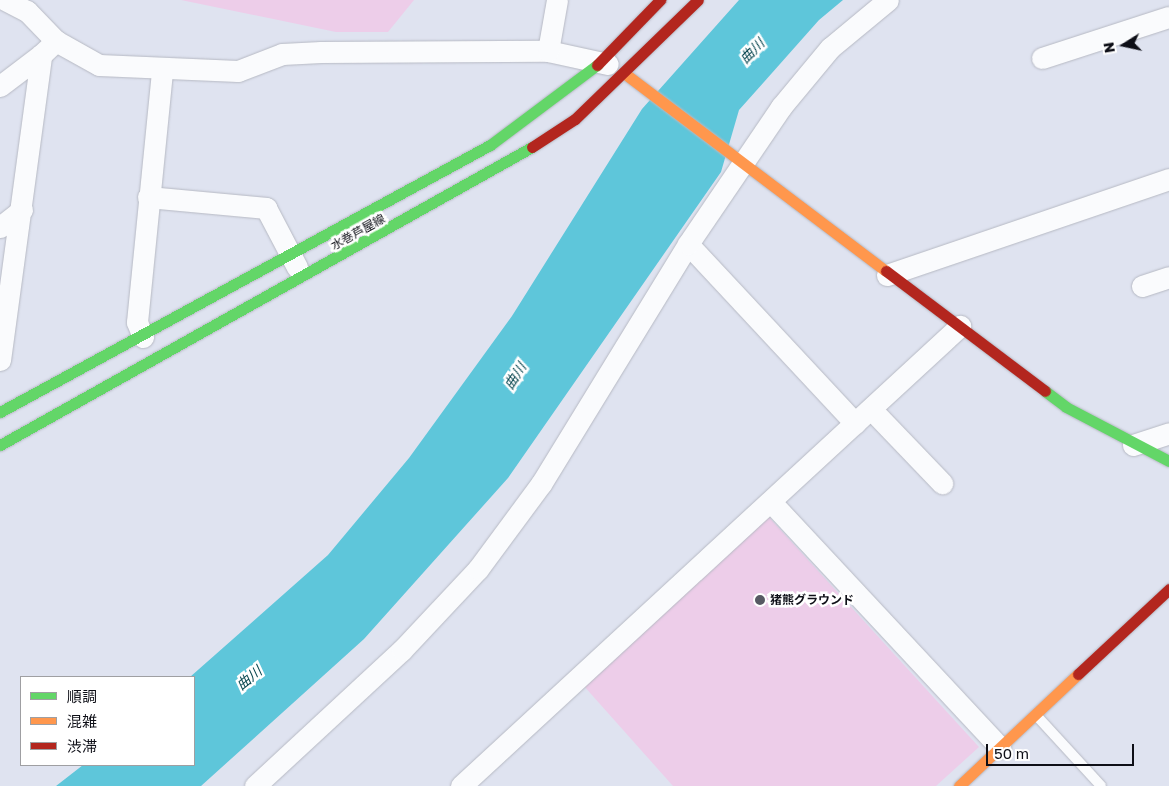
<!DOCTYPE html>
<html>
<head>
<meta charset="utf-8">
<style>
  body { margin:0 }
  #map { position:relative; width:1169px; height:786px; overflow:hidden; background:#dfe3f0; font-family:"Golos Text","Noto Sans JP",sans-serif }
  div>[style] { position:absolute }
  .green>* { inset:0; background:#edcde9 }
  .water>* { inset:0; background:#5ec6da }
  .roads { filter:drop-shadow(0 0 1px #b6b9c3) drop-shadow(0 0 1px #b6b9c3) }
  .lane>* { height:10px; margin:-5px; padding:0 5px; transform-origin:5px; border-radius:5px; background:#fafbfd }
  .street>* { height:21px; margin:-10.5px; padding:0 10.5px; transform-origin:10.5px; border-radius:10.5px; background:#fafbfd }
  .fast>* { height:11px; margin:-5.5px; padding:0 5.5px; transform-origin:5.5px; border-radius:5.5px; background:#63d668 }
  .slow>* { height:11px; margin:-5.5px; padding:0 5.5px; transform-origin:5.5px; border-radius:5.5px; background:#ff974d }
  .jam>* { height:11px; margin:-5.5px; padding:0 5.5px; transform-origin:5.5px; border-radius:5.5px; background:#b3261e }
  .dots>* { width:14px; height:14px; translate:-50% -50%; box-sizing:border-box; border:2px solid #fff; border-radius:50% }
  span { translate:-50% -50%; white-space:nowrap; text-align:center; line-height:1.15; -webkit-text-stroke:5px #fff; paint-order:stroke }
  .street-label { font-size:12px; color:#0e0f17 }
  .poi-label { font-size:12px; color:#0e0f17; font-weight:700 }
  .left { translate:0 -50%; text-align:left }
  .water-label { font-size:14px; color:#094750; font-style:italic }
  .legend { position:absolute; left:20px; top:676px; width:175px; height:90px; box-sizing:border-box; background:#fff; border:1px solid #9f9fa2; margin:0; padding:6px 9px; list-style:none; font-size:15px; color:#0e0f17 }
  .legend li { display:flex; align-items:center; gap:10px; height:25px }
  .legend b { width:25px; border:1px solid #9f9fa2 }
  .north { position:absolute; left:1099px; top:20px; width:50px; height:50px; -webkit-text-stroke:4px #fff; paint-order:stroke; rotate:260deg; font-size:14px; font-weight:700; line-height:20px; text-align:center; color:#0e0f17 }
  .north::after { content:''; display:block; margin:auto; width:18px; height:22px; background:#0e0f17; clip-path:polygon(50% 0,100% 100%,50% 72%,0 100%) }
  .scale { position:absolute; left:986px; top:744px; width:148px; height:22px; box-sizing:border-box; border:2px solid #0e0f17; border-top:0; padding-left:6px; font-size:15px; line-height:18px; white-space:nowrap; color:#0e0f17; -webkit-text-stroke:4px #fff; paint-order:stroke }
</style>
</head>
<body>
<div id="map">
  <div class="green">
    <div style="clip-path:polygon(181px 0,414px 0,388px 32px,336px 32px)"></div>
    <div style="clip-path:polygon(767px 515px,979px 747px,936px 786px,673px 786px,583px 685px)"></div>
  </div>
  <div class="water">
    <div style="clip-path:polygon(739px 0,843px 0,819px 20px,739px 110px,721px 172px,508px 478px,364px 639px,201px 786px,56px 786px,83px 765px,194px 765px,194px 677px,190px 677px,328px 555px,409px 458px,512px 316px,642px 109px)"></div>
  </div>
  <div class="roads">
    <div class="lane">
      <div style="left:1036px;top:715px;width:96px;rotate:47.5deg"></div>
    </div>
    <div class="street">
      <div style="left:5px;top:0;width:25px;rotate:27deg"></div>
      <div style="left:27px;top:11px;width:42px;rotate:46deg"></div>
      <div style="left:56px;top:41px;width:49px;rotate:29.2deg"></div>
      <div style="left:99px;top:65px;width:139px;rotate:2.5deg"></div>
      <div style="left:238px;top:71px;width:47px;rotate:-21.1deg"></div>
      <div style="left:282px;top:54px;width:39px;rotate:-3deg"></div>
      <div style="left:321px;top:52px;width:227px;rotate:-0.3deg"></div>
      <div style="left:548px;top:51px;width:61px;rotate:12.2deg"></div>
      <div style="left:548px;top:51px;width:52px;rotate:-80deg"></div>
      <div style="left:1042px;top:58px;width:133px;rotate:-18deg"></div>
      <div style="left:0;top:86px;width:51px;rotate:-37.1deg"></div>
      <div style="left:148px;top:197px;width:119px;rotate:5.3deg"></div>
      <div style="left:266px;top:208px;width:67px;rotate:62.3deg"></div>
      <div style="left:0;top:227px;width:28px;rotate:-38deg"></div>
      <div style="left:688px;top:244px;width:245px;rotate:47deg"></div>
      <div style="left:887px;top:275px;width:298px;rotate:-18.8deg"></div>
      <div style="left:1142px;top:286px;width:28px;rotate:-18deg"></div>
      <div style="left:143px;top:337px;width:16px;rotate:-112deg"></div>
      <div style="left:137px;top:322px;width:252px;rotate:-84.3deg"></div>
      <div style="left:0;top:360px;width:308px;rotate:-82.3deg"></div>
      <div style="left:41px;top:55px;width:21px;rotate:-43deg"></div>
      <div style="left:871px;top:409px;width:103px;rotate:46.2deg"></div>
      <div style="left:1133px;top:445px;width:38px;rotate:-18deg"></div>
      <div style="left:771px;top:502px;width:336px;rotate:47deg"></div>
      <div style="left:255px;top:786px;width:200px;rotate:-42.8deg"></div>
      <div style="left:402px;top:650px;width:111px;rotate:-46.8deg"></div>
      <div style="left:478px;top:569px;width:106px;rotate:-53.5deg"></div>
      <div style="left:541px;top:484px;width:281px;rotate:-58.5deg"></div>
      <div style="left:688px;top:244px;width:166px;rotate:-55.8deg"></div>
      <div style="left:781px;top:107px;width:77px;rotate:-50.3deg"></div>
      <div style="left:830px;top:48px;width:75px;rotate:-39.6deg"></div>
      <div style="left:461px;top:786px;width:679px;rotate:-42.67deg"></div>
    </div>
    <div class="fast">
      <div style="left:1045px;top:391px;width:26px;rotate:37deg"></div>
      <div style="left:1066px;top:407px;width:116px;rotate:27.7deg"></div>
      <div style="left:0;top:412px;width:558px;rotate:-28.59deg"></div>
      <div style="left:490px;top:145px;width:134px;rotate:-36.8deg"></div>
      <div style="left:0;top:445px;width:610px;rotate:-29.26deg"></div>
    </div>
    <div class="slow">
      <div style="left:624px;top:73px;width:328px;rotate:37.1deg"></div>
      <div style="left:959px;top:786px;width:163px;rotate:-43.3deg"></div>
    </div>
    <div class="jam">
      <div style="left:597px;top:65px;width:91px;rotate:-45.9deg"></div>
      <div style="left:532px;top:147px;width:51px;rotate:-33.1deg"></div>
      <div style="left:575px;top:119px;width:171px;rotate:-44.1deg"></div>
      <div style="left:886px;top:271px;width:199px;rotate:37deg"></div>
      <div style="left:1078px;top:674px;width:125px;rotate:-43deg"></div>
    </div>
  </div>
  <div class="dots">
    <div style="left:760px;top:600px;background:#575963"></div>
  </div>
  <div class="street-label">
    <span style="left:358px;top:232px;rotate:-29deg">水巻芦屋線</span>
  </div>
  <div class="poi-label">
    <span class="left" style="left:770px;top:600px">猪熊グラウンド</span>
  </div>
  <div class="water-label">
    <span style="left:752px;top:51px;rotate:-45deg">曲川</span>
    <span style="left:515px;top:376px;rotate:-57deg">曲川</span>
    <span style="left:249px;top:678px;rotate:-39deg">曲川</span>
  </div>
  <ul class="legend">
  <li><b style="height:6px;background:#63d668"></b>順調</li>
  <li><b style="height:6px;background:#ff974d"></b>混雑</li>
  <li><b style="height:6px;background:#b3261e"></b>渋滞</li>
  </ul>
  <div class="north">N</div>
  <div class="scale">50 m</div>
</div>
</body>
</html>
